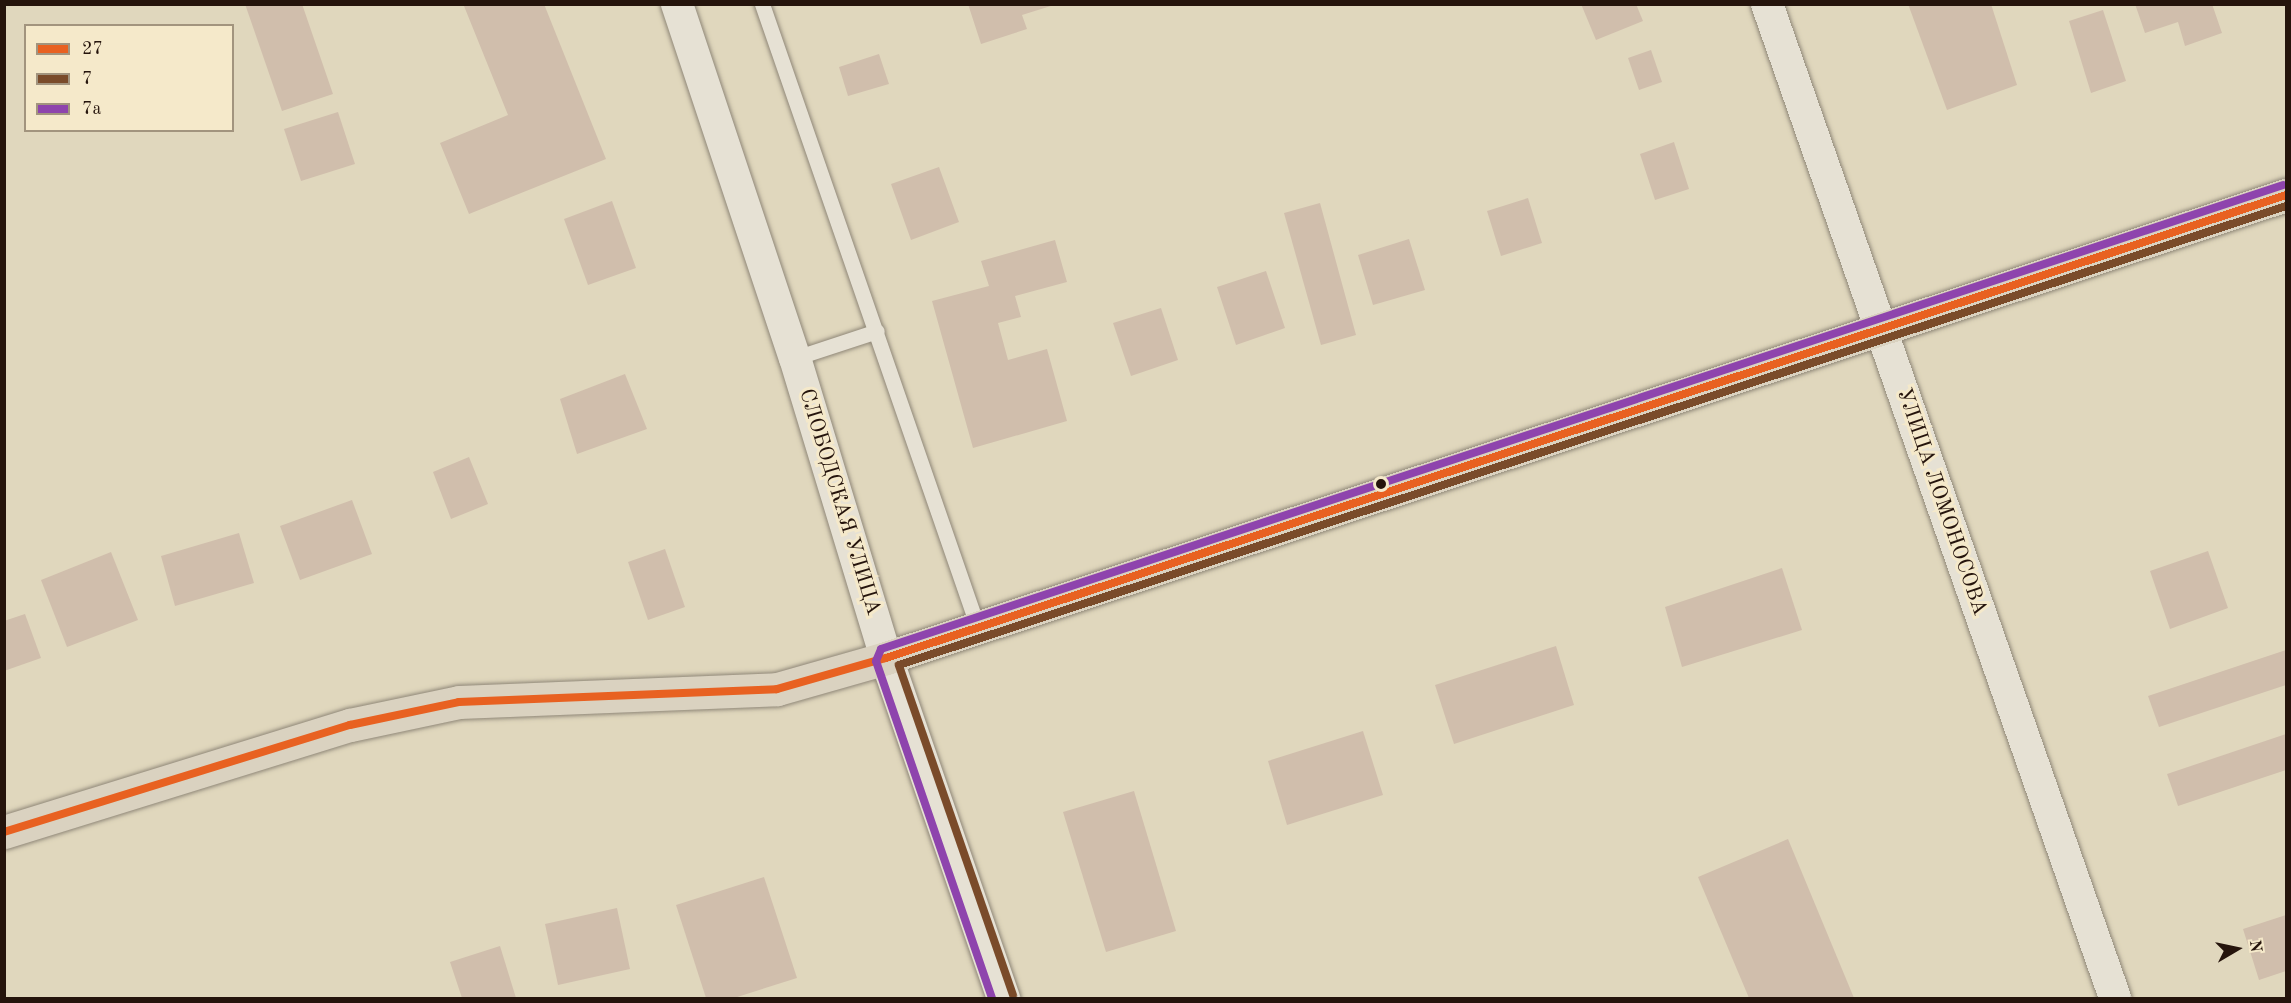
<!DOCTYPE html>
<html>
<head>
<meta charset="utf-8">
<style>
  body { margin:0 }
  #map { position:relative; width:2291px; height:1003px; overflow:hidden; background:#e0d7bd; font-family:"Old Standard TT",serif }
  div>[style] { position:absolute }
  .building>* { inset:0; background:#d0beac }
  .roads { filter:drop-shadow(0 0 2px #8f8778) drop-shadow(0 0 2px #8f8778) }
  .service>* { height:15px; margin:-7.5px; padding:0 7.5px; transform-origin:7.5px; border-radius:7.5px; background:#e6e1d4 }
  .minor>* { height:32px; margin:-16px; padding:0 16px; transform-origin:16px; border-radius:16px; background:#e6e1d4 }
  .tertiary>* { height:33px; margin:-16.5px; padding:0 16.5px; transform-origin:16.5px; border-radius:16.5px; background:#e6e1d4 }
  .primary>* { height:33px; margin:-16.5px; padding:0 16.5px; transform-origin:16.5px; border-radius:16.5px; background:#dad2c0 }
  .bus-1>* { height:8px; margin:-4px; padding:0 4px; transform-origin:4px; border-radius:4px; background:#e86121 }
  .bus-2>* { height:8px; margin:-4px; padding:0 4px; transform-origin:4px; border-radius:4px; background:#7a4b2a }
  .bus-3>* { height:8px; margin:-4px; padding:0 4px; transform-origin:4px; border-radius:4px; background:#8e44ad }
  .dots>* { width:16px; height:16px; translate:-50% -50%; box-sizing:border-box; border:3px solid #f5e9ca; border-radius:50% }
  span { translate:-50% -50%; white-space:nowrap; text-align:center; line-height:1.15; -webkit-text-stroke:6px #f5e9ca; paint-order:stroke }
  .street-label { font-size:21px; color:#25140c }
  .frame { position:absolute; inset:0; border:6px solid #25140c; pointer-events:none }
  .legend { position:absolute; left:24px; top:24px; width:210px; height:108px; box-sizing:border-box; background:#f5e9ca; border:2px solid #a2947e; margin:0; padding:8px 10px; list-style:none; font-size:18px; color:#25140c }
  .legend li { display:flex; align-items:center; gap:12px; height:30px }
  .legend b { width:30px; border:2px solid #a2947e }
  .north { position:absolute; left:2207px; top:919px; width:60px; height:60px; -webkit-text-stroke:4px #f5e9ca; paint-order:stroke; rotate:81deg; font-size:16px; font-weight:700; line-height:24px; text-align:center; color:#25140c }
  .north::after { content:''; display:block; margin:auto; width:21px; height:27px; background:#25140c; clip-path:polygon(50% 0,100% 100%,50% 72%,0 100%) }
</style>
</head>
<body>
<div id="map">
  <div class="building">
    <div style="clip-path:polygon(245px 4px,302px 4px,333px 94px,282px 111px)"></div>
    <div style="clip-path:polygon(544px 4px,606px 159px,469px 214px,440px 143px,508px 115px,464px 6px)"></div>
    <div style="clip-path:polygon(968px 4px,1054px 4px,1054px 5px,1022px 15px,1027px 29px,981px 44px)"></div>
    <div style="clip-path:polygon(1581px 4px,1636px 4px,1643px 21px,1596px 40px)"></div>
    <div style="clip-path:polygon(1908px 4px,1991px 4px,2017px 85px,1947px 110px)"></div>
    <div style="clip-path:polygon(2135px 4px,2212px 4px,2222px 33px,2185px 46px,2178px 22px,2145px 33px)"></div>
    <div style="clip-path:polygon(2103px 10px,2126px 81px,2091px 93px,2069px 21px)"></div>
    <div style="clip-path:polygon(1651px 50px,1662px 82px,1639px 90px,1628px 58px)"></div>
    <div style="clip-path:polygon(879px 54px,889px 84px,848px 96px,839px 67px)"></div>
    <div style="clip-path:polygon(338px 112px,355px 164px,301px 181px,284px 129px)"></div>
    <div style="clip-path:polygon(1674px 142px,1689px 189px,1655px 200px,1640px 154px)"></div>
    <div style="clip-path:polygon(939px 167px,959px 222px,911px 240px,891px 184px)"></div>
    <div style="clip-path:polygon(1528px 198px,1542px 243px,1501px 256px,1487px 211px)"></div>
    <div style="clip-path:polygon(612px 201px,636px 268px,588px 285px,564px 219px)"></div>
    <div style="clip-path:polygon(1320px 203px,1356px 335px,1321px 345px,1284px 213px)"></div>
    <div style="clip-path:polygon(1409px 239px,1425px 290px,1373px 305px,1358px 255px)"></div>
    <div style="clip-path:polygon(1055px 240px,1067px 282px,1015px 296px,1021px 317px,998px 323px,1008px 360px,1047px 349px,1067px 421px,973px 448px,932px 301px,989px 286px,981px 261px)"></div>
    <div style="clip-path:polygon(1266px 271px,1285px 328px,1236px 345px,1217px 287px)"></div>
    <div style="clip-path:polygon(1161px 308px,1178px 360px,1131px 376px,1113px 323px)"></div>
    <div style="clip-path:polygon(625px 374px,647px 429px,577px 454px,560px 399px)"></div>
    <div style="clip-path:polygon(469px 457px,488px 504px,451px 519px,433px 472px)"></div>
    <div style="clip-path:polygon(352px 500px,372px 554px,300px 580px,280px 526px)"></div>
    <div style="clip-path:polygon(239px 533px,254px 583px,175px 606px,161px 556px)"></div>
    <div style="clip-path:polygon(665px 549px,685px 607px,648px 620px,628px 562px)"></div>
    <div style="clip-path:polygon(2208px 551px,2228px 608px,2170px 629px,2150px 571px)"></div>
    <div style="clip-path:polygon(111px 552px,138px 620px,67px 647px,41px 580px)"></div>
    <div style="clip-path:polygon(1782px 568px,1802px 630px,1682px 667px,1665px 607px)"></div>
    <div style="clip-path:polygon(25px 614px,41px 658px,4px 671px,4px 621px)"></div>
    <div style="clip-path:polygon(1556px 646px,1574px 705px,1454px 744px,1435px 685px)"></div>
    <div style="clip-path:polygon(2286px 650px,2286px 685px,2159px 727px,2148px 696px)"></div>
    <div style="clip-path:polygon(1363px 731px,1383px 795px,1287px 825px,1268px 761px)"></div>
    <div style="clip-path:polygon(2286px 734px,2286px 770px,2178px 806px,2167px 774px)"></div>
    <div style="clip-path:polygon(1134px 791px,1176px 931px,1106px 952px,1063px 812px)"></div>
    <div style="clip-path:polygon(1788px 839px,1854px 998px,1749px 998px,1698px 877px)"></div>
    <div style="clip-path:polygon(764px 877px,797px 978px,734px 998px,706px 998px,676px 905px)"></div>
    <div style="clip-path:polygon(617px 908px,630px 969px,558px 985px,545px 924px)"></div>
    <div style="clip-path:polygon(2286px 915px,2286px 971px,2259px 980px,2243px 929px)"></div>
    <div style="clip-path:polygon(500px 946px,516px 998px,462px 998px,450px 962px)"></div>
  </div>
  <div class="roads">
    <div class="service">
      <div style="left:762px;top:4px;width:657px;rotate:70.9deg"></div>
      <div style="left:795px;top:358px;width:86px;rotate:-18.2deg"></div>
    </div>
    <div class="minor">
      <div style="left:677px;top:4px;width:373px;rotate:71.6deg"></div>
      <div style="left:795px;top:358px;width:313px;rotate:73.1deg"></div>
      <div style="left:1767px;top:4px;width:1053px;rotate:70.7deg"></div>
    </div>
    <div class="tertiary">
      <div style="left:886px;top:658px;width:360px;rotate:71deg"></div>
    </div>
    <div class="primary">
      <div style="left:4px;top:832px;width:362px;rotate:-17.2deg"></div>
      <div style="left:350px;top:725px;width:111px;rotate:-11.9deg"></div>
      <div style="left:459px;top:702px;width:318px;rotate:-2.3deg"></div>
      <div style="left:777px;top:689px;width:113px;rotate:-15.9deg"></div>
      <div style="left:886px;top:658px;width:1475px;rotate:-18.3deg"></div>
    </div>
  </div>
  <div class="bus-1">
    <div style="left:4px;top:832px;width:362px;rotate:-17.2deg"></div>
    <div style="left:350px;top:725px;width:111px;rotate:-11.9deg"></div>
    <div style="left:459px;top:702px;width:318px;rotate:-2.3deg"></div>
    <div style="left:777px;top:689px;width:113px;rotate:-15.9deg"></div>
    <div style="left:886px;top:658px;width:1475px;rotate:-18.3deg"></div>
  </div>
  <div class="bus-2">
    <div style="left:1013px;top:995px;width:349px;rotate:-109.1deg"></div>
    <div style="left:899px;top:665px;width:1461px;rotate:-18.31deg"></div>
  </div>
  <div class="bus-3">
    <div style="left:992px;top:998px;width:356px;rotate:-109deg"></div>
    <div style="left:876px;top:661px;width:13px;rotate:-67deg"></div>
    <div style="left:881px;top:649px;width:1477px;rotate:-18.31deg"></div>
  </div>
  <div class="dots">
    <div style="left:1381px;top:484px;background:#25140c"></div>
  </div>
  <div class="street-label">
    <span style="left:839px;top:502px;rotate:73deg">СЛОБОДСКАЯ УЛИЦА</span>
    <span style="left:1941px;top:502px;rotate:71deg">УЛИЦА ЛОМОНОСОВА</span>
  </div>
  <div class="frame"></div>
  <ul class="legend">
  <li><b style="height:8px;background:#e86121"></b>27</li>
  <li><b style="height:8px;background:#7a4b2a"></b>7</li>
  <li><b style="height:8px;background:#8e44ad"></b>7а</li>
  </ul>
  <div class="north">N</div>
</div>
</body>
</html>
